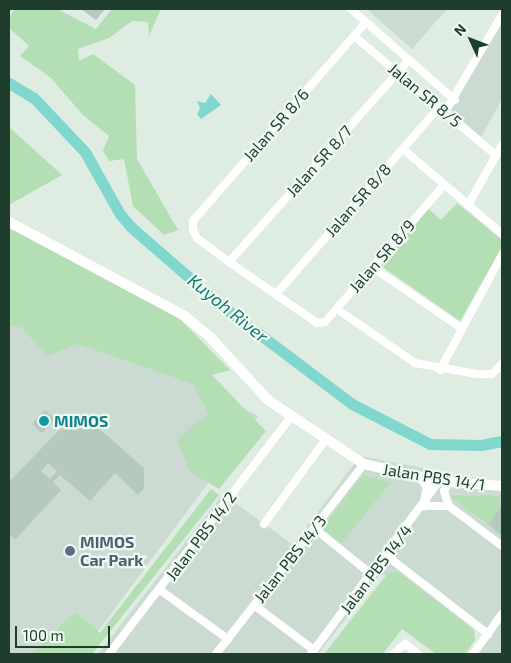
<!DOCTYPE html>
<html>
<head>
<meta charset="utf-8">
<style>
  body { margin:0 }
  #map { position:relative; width:511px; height:663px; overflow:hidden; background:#deece2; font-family:"Exo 2",sans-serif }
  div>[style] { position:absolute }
  .built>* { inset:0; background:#ccdbd1 }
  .green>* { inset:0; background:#b4dfb5 }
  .water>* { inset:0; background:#80d7ce }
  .river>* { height:11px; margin:-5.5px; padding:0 5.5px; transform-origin:5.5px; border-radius:5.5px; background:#80d7ce }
  .building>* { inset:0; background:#b6c9bd }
  .minor>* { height:8px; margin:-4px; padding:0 4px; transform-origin:4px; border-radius:4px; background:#fff }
  .tertiary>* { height:10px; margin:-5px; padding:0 5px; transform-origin:5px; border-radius:5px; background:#fff }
  .dots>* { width:14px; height:14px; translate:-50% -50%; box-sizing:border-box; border:2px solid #eff8f1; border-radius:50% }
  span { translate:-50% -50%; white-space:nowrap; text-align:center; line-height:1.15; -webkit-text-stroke:4.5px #eff8f1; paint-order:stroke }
  .street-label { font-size:16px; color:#1e3d2d }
  .culture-label { font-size:16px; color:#0d838f; font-weight:700 }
  .left { translate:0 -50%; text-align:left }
  .service-label { font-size:16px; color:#4e5e75; font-weight:700 }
  .water-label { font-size:18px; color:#127e75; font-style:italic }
  .frame { position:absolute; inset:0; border:10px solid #1e3d2d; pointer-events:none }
  .north { position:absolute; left:446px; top:15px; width:50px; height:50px; -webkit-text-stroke:4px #eff8f1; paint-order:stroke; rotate:313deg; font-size:14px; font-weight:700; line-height:20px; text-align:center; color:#1e3d2d }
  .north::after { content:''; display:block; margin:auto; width:18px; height:22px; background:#1e3d2d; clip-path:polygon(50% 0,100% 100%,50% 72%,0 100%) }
  .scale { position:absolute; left:15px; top:626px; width:95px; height:22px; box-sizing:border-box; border:2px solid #1e3d2d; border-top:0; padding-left:6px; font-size:15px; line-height:18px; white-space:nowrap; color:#1e3d2d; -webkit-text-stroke:4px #eff8f1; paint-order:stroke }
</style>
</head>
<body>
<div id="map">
  <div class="built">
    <div style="clip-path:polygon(367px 9px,447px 9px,412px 49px)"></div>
    <div style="clip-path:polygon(502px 19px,502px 99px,481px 137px,451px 110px)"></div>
    <div style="clip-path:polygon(9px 256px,144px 352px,258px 416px,81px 654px,9px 654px)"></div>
    <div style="clip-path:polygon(360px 456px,502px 483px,502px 654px,469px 654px,482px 635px,398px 575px,380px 575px,318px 654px,98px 654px,223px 494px,293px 545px)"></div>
  </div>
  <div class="green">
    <div style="clip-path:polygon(15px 9px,57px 9px,96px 29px,112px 9px,161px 9px,149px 36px,148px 22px,132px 21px,109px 38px,78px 49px,79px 61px,93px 54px,135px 85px,137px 159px,178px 230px,164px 235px,133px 206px,124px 159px,109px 161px,103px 151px,109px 136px,83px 115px,50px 77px,20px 56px,29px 46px,9px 28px,9px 17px)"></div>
    <div style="clip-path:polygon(9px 127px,62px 175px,9px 205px)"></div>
    <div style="clip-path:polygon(457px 203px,502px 240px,502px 247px,460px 321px,380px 265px,428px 208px,441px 220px)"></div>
    <div style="clip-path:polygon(9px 228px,179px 318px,230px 370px,212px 375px,266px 431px,219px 489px,190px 472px,177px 440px,192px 425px,209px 415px,193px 384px,78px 344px,47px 356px,22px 328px,9px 324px)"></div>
    <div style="clip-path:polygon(363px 475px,390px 483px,341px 544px,322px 528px)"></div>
    <div style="clip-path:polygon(211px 489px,219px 495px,92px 654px,32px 654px,75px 612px,100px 633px)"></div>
    <div style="clip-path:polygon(448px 495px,500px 496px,500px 508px,489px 525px)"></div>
    <div style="clip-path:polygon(398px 572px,474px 630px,475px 640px,465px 654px,436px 654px,402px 629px,383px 654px,324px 654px,388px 573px)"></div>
  </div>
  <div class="water">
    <div style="clip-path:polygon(211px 94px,221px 105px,201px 119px,197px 114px,200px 108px,197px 101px,205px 103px)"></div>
  </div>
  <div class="river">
    <div style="left:9px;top:83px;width:29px;rotate:31deg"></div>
    <div style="left:34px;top:98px;width:74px;rotate:46.6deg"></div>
    <div style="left:85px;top:152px;width:71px;rotate:60.6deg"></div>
    <div style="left:120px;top:214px;width:17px;rotate:50deg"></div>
    <div style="left:131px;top:227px;width:121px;rotate:41deg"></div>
    <div style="left:222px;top:306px;width:163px;rotate:37deg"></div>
    <div style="left:352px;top:404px;width:88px;rotate:27.1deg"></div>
    <div style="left:430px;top:444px;width:51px;rotate:1.1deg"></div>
    <div style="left:481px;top:445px;width:21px;rotate:-11deg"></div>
  </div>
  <div class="building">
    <div style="clip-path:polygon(81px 9px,105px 9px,96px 20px)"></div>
    <div style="clip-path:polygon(45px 410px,55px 419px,42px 433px,32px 424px)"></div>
    <div style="clip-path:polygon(evenodd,87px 418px,144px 468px,144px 488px,138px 495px,115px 473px,90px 501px,60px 475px,53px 482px,61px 490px,15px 540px,9px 534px,9px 482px,66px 423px,75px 431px,87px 418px,48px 463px,57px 471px,50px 479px,41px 471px,48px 463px)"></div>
    <div style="clip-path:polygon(502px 504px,502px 536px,489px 525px)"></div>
  </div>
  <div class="minor">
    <div style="left:351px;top:9px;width:138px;rotate:41.2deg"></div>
    <div style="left:366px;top:22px;width:264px;rotate:131deg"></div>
    <div style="left:193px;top:221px;width:9px;rotate:90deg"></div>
    <div style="left:193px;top:230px;width:9px;rotate:63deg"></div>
    <div style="left:197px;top:238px;width:40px;rotate:37deg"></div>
    <div style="left:229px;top:262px;width:107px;rotate:34.7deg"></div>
    <div style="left:317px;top:323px;width:8px;rotate:-7deg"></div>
    <div style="left:325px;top:322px;width:181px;rotate:-49deg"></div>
    <div style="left:354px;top:36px;width:185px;rotate:40deg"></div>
    <div style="left:445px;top:112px;width:113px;rotate:-59.6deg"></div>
    <div style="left:403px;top:149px;width:130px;rotate:40.6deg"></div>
    <div style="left:468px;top:205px;width:69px;rotate:-60.5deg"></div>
    <div style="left:229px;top:262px;width:271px;rotate:-48.3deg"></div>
    <div style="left:372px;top:267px;width:108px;rotate:34.4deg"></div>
    <div style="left:277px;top:293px;width:247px;rotate:-48.9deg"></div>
    <div style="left:337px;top:309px;width:95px;rotate:34.7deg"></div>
    <div style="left:415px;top:363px;width:63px;rotate:10.1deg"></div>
    <div style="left:477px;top:374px;width:15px"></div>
    <div style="left:492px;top:374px;width:14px;rotate:-45deg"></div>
    <div style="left:440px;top:370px;width:131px;rotate:-61.7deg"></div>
    <div style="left:449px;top:482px;width:10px;rotate:119deg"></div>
    <div style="left:444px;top:491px;width:16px;rotate:72deg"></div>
    <div style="left:449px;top:506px;width:66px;rotate:37deg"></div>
    <div style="left:424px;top:506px;width:25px"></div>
    <div style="left:264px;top:524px;width:105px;rotate:-53.9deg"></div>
    <div style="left:314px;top:528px;width:75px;rotate:39deg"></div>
    <div style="left:387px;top:556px;width:128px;rotate:37.7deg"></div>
    <div style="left:160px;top:590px;width:84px;rotate:35.8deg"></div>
    <div style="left:254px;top:605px;width:75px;rotate:36.9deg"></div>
    <div style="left:109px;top:654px;width:299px;rotate:-52.5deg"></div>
    <div style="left:216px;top:654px;width:241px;rotate:-52.1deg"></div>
    <div style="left:311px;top:654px;width:215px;rotate:-53.5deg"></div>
    <div style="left:393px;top:654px;width:16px;rotate:-40deg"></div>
    <div style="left:405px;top:644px;width:16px;rotate:38deg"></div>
    <div style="left:473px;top:654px;width:49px;rotate:-54.1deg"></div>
  </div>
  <div class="tertiary">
    <div style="left:9px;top:222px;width:197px;rotate:28.1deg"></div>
    <div style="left:183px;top:315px;width:36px;rotate:39deg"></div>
    <div style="left:211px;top:338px;width:84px;rotate:47.4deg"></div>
    <div style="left:268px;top:400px;width:115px;rotate:33.7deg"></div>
    <div style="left:364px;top:464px;width:77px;rotate:12.8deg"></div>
    <div style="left:439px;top:481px;width:63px;rotate:4.5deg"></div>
    <div style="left:420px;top:477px;width:12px;rotate:48deg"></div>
    <div style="left:428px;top:486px;width:20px;rotate:101deg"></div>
  </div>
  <div class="dots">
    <div style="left:44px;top:421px;background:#0f9aa8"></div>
    <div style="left:70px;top:551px;background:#5c6f8a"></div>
  </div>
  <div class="street-label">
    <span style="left:425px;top:95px;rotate:40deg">Jalan SR 8/5</span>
    <span style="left:276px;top:125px;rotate:-49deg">Jalan SR 8/6</span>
    <span style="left:319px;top:161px;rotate:-48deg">Jalan SR 8/7</span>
    <span style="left:358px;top:200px;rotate:-49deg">Jalan SR 8/8</span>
    <span style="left:382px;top:256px;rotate:-49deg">Jalan SR 8/9</span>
    <span style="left:434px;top:477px;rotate:9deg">Jalan PBS 14/1</span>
    <span style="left:201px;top:536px;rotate:-53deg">Jalan PBS 14/2</span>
    <span style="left:290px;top:559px;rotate:-52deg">Jalan PBS 14/3</span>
    <span style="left:376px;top:569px;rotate:-53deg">Jalan PBS 14/4</span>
  </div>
  <div class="culture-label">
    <span class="left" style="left:54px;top:421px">MIMOS</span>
  </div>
  <div class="service-label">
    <span class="left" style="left:80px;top:551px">MIMOS<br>Car Park</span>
  </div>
  <div class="water-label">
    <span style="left:228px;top:308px;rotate:39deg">Kuyoh River</span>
  </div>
  <div class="frame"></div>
  <div class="north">N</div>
  <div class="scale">100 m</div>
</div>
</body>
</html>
